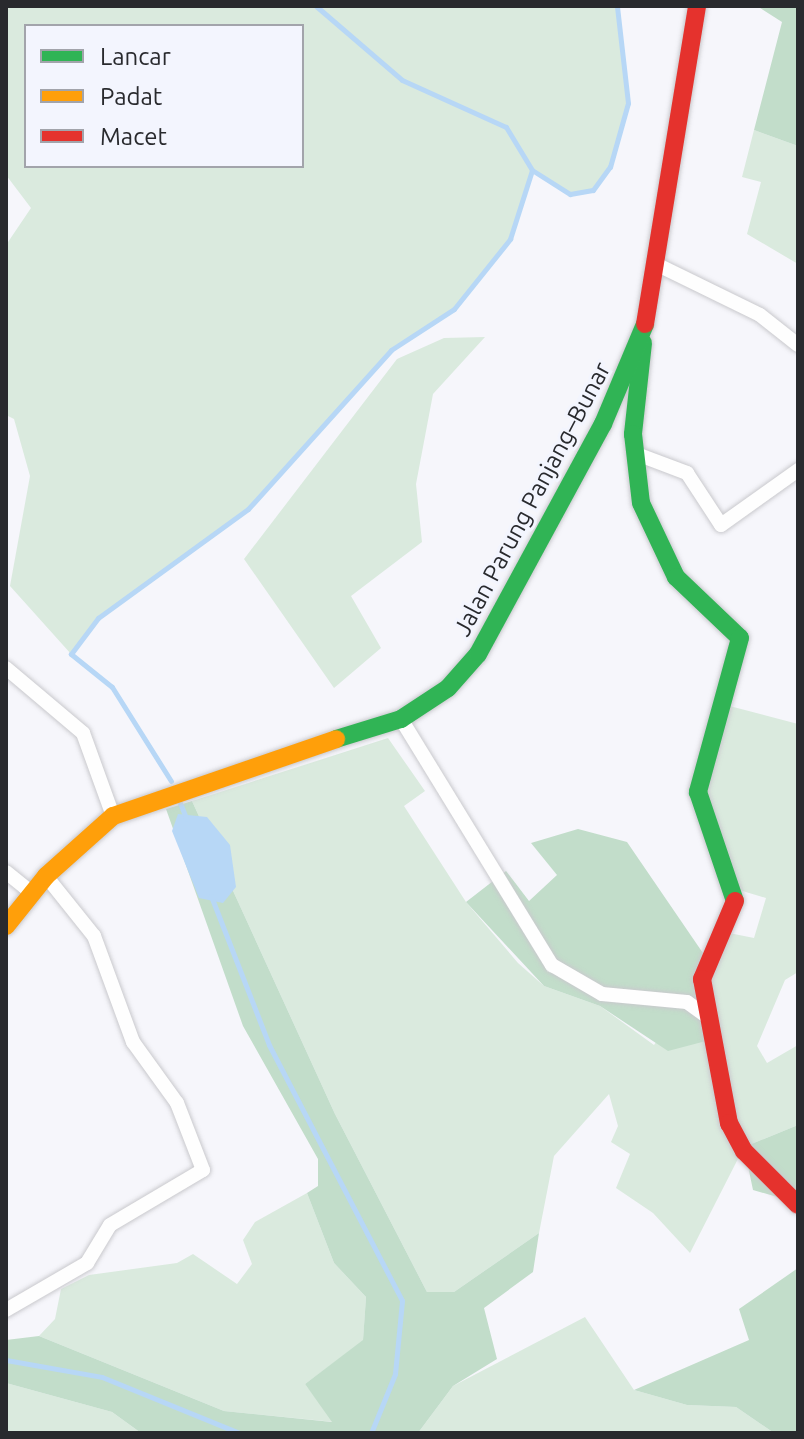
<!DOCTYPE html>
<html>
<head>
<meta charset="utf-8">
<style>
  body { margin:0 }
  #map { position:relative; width:804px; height:1439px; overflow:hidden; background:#f6f6fb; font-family:Ubuntu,sans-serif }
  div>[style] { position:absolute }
  .green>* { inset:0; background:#daeade }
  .forest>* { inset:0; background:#c2ddca }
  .water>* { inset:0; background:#b7d7f6 }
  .stream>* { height:5px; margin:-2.5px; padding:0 2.5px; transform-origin:2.5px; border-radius:2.5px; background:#b7d7f6 }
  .roads { filter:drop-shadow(0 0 2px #c9c9cd) drop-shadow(0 0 2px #c9c9cd) }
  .street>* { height:14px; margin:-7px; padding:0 7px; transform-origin:7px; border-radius:7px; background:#fefefe }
  .fast>* { height:18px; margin:-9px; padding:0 9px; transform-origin:9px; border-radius:9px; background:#30b455 }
  .slow>* { height:18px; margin:-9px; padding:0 9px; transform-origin:9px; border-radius:9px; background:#ff9f0a }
  .jam>* { height:18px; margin:-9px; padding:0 9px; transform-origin:9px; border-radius:9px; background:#e5322d }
  span { translate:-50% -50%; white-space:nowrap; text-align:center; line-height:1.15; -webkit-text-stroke:6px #f3f5fe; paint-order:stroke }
  .street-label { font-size:24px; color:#292a2e }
  .frame { position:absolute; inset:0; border:8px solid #292a2e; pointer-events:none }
  .legend { position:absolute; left:24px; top:24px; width:280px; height:144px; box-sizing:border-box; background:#f3f5fe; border:2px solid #a2a4ab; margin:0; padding:10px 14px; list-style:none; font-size:24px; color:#292a2e }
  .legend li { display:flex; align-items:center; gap:16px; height:40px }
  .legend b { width:40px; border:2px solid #a2a4ab }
</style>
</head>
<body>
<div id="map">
  <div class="green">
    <div style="clip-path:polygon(evenodd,6px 6px,617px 6px,628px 103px,610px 167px,593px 190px,570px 194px,532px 170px,510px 239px,454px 309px,391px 350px,248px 509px,98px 618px,71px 654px,10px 586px,30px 476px,14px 419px,6px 415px,6px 245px,31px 208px,6px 175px,6px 6px,302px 26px,302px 166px,26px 166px,26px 26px,302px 26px)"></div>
    <div style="clip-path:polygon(754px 130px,798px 146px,798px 264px,747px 234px,761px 182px,742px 177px)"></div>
    <div style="clip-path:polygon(485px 337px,433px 394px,416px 484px,422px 542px,351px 596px,381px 648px,334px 688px,244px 559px,397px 359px,444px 338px)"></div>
    <div style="clip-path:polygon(722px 704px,798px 724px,798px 972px,785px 980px,757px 1046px,767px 1063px,798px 1045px,798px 1125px,744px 1147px,690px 1253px,653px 1213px,616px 1188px,630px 1154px,611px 1142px,618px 1126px,609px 1094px,554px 1156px,539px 1233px,454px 1292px,427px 1292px,335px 1114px,192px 801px,388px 738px,425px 791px,404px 806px,466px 902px,518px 963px,544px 986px,600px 1006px,654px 1045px,694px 987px,719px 931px,754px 938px,766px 898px,723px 885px,694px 802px)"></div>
    <div style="clip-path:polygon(307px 1193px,334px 1263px,366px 1297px,363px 1341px,305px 1384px,334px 1422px,224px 1411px,39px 1336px,55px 1319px,61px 1289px,89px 1275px,177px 1263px,193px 1254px,237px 1284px,252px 1264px,243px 1240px,255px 1222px)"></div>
    <div style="clip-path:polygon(585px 1317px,634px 1390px,687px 1405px,736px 1407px,774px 1433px,418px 1433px,453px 1386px)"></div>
    <div style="clip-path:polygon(6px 1383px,112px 1412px,141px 1433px,6px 1433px)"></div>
  </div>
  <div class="forest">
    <div style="clip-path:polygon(757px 6px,798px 6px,798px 146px,754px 130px,782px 22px)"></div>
    <div style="clip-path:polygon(192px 801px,335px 1114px,427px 1292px,454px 1292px,539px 1233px,533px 1272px,484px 1308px,497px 1359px,453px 1386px,418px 1433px,141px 1433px,112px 1412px,6px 1383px,6px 1340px,39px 1336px,224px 1411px,332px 1422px,305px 1384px,363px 1340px,366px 1297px,334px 1263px,307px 1193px,318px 1186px,318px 1159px,243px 1026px,166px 809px)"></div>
    <div style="clip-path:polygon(578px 829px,627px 842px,707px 959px,706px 1041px,668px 1051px,600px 1006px,544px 986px,466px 902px,506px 871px,529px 901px,557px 875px,531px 843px)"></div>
    <div style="clip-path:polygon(798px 1125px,798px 1211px,788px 1200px,753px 1190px,744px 1147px)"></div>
    <div style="clip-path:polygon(798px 1268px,798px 1433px,774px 1433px,736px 1407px,687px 1405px,634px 1390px,749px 1340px,739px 1309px)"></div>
  </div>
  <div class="water">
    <div style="clip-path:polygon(178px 814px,207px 817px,230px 845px,236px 887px,223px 903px,199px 898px,172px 831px)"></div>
  </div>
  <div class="stream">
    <div style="left:316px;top:6px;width:113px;rotate:40.7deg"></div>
    <div style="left:402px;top:80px;width:114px;rotate:24.3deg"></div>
    <div style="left:506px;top:127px;width:50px;rotate:58.8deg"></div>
    <div style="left:532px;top:170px;width:45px;rotate:32.3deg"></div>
    <div style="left:570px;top:194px;width:23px;rotate:-10deg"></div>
    <div style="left:593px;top:190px;width:29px;rotate:-54deg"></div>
    <div style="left:610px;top:167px;width:66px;rotate:-74.3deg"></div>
    <div style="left:628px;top:103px;width:98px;rotate:-96.5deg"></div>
    <div style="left:171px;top:781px;width:111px;rotate:-122.1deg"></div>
    <div style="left:112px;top:687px;width:53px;rotate:-141.2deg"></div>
    <div style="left:71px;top:654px;width:45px;rotate:-53.1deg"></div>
    <div style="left:98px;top:618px;width:185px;rotate:-36deg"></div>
    <div style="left:248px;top:509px;width:214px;rotate:-48deg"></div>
    <div style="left:391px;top:350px;width:75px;rotate:-33.1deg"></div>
    <div style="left:454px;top:309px;width:90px;rotate:-51.3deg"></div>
    <div style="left:510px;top:239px;width:72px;rotate:-72.3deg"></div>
    <div style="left:178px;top:798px;width:22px;rotate:68deg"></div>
    <div style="left:211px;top:896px;width:160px;rotate:68.7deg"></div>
    <div style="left:269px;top:1045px;width:288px;rotate:62.5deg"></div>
    <div style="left:402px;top:1301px;width:73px;rotate:95.5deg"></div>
    <div style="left:395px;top:1374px;width:64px;rotate:112.1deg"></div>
    <div style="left:6px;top:1360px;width:97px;rotate:10deg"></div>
    <div style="left:102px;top:1377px;width:148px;rotate:22.2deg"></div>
  </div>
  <div class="roads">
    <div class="street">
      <div style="left:660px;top:266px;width:111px;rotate:26.1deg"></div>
      <div style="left:760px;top:315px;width:48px;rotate:38.3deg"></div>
      <div style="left:634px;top:453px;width:57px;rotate:20.7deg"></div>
      <div style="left:687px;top:473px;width:62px;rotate:56.8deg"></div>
      <div style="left:721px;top:525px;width:95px;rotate:-35.5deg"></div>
      <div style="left:6px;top:668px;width:101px;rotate:40.2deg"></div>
      <div style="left:83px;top:733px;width:88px;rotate:70.1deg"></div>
      <div style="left:401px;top:719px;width:289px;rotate:58.5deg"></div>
      <div style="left:552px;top:965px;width:58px;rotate:30.1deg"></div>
      <div style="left:602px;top:994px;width:85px;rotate:5.4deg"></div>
      <div style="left:687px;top:1002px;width:26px;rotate:36deg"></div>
      <div style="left:6px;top:872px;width:33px;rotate:39deg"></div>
      <div style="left:6px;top:1310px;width:94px;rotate:-30.1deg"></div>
      <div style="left:87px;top:1263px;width:44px;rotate:-58.8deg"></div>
      <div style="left:110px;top:1225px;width:108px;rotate:-30.6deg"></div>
      <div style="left:203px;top:1170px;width:72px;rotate:-111.2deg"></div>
      <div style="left:177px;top:1103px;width:75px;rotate:-125.8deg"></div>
      <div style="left:133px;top:1042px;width:113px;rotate:-110.2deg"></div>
      <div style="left:94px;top:936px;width:77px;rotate:-128.7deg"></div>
    </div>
    <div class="fast">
      <div style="left:643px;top:343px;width:92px;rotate:96.3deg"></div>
      <div style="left:633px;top:434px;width:69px;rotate:83.4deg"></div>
      <div style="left:641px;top:503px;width:82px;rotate:64.7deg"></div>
      <div style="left:676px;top:577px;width:88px;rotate:43.6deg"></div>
      <div style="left:740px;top:638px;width:160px;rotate:105.3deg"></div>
      <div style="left:698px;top:792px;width:115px;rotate:71.3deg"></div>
      <div style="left:336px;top:739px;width:68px;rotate:-17.1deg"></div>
      <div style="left:401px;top:719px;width:56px;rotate:-33.4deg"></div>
      <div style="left:448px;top:688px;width:45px;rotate:-48.6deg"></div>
      <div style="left:478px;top:654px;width:262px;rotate:-61.5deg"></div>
      <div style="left:603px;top:424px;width:108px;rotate:-67.2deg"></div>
    </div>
    <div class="slow">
      <div style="left:6px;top:926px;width:64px;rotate:-51.3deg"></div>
      <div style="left:46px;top:876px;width:90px;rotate:-41.8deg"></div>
      <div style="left:113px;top:816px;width:236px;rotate:-19deg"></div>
    </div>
    <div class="jam">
      <div style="left:645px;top:324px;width:322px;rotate:-80.7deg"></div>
      <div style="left:735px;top:901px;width:85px;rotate:112.9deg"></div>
      <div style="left:702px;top:979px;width:147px;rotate:79.4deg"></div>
      <div style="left:729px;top:1123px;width:32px;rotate:62deg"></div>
      <div style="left:744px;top:1151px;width:76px;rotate:45deg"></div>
    </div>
  </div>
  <div class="street-label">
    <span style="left:532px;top:499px;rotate:-62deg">Jalan Parung Panjang–Bunar</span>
  </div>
  <div class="frame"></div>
  <ul class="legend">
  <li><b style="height:10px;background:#30b455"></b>Lancar</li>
  <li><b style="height:10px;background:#ff9f0a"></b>Padat</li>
  <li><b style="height:10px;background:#e5322d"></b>Macet</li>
  </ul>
</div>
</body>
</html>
